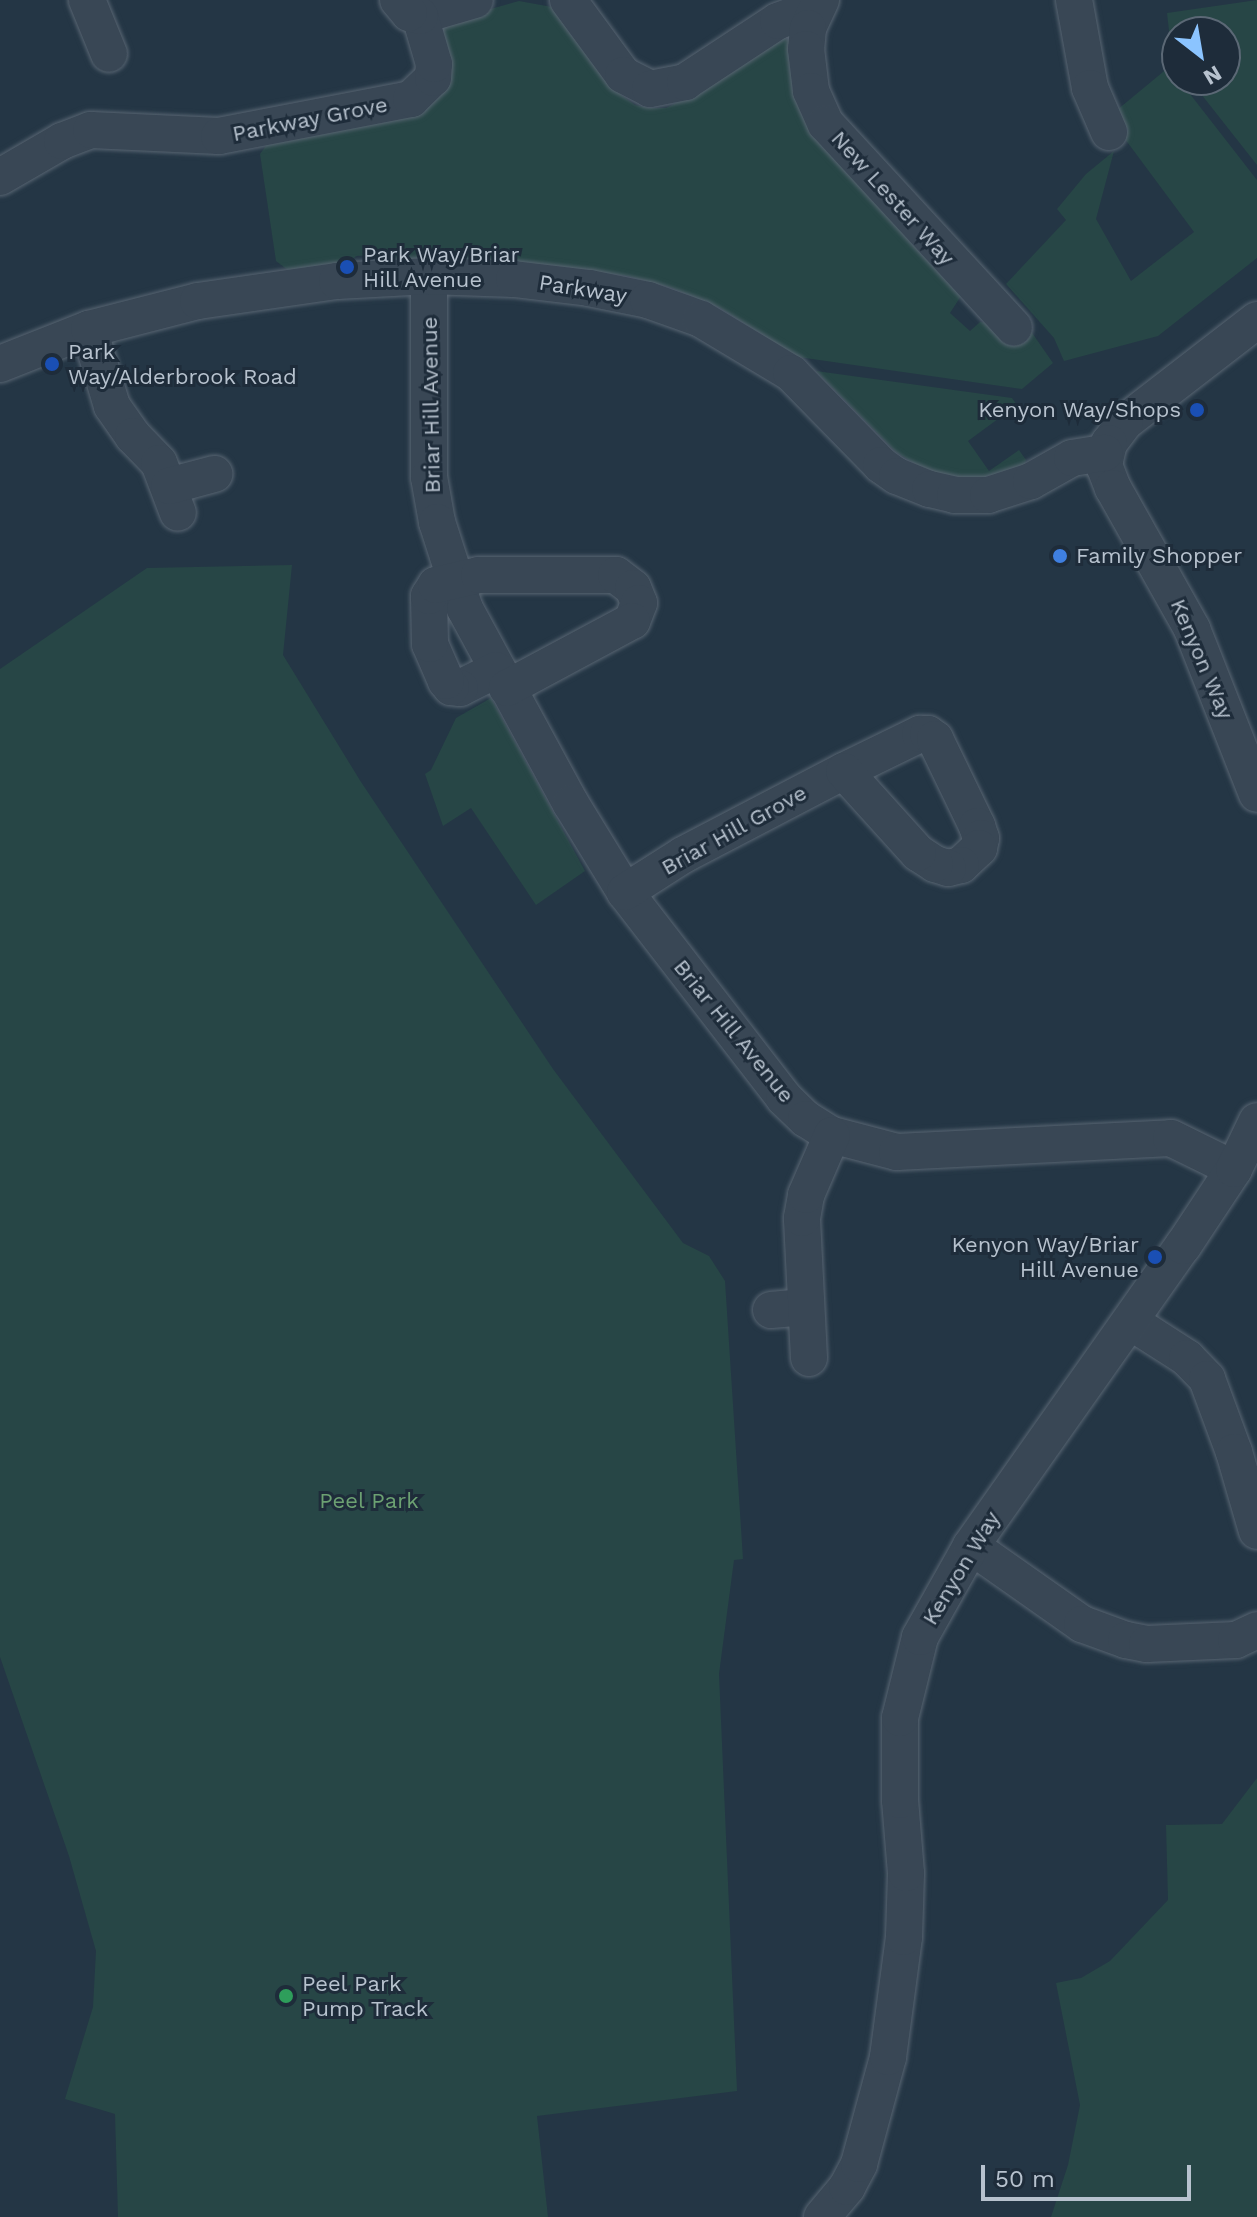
<!DOCTYPE html>
<html>
<head>
<meta charset="utf-8">
<style>
  body { margin:0 }
  #map { position:relative; width:1257px; height:2217px; overflow:hidden; background:#243645; font-family:"Work Sans",sans-serif }
  div>[style] { position:absolute }
  .green>* { inset:0; background:#274646 }
  .roads { filter:drop-shadow(0 0 2px #586572) drop-shadow(0 0 2px #586572) }
  .minor>* { height:36px; margin:-18px; padding:0 18px; transform-origin:18px; border-radius:18px; background:#394755 }
  .dots>* { width:22px; height:22px; translate:-50% -50%; box-sizing:border-box; border:4px solid #1e2c3a; border-radius:50% }
  span { translate:-50% -50%; white-space:nowrap; text-align:center; line-height:1.15; -webkit-text-stroke:6px #1e2c3a; paint-order:stroke }
  .street-label { font-size:22px; color:#b7c2ce }
  .poi-label { font-size:22px; color:#b7c2ce }
  .left { translate:0 -50%; text-align:left }
  .right { translate:-100% -50%; text-align:right }
  .park-label { font-size:22px; color:#6ca172 }
  .north { position:absolute; left:1161px; top:16px; width:80px; height:80px; box-sizing:border-box; background:#1e2c3a; border:2px solid #5b6875; border-radius:50%; rotate:149deg; font-size:22px; font-weight:700; line-height:32px; text-align:center; color:#b7c2ce }
  .north::after { content:''; display:block; margin:auto; width:28px; height:36px; background:#8bc4ff; clip-path:polygon(50% 0,100% 100%,50% 72%,0 100%) }
  .scale { position:absolute; left:981px; top:2165px; width:210px; height:36px; box-sizing:border-box; border:4px solid #b7c2ce; border-top:0; padding-left:10px; font-size:24px; line-height:28px; white-space:nowrap; color:#b7c2ce; -webkit-text-stroke:6px #1e2c3a; paint-order:stroke }
</style>
</head>
<body>
<div id="map">
  <div class="green">
    <div style="clip-path:polygon(1257px 0,1257px 165px,1190px 80px,1225px 80px,1225px 32px,1177px 32px,1177px 63px,1172px 57px,1167px 13px)"></div>
    <div style="clip-path:polygon(519px 1px,552px 7px,566px 18px,621px 95px,635px 105px,649px 108px,666px 108px,680px 101px,771px 41px,781px 37px,790px 41px,961px 296px,950px 313px,970px 331px,980px 322px,1028px 327px,1053px 363px,1022px 389px,798px 357px,720px 308px,672px 288px,628px 276px,557px 266px,478px 260px,388px 262px,379px 255px,356px 256px,348px 264px,289px 271px,276px 261px,260px 154px,270px 140px,418px 110px,444px 25px,452px 20px)"></div>
    <div style="clip-path:polygon(1169px 67px,1257px 180px,1257px 258px,1158px 336px,1064px 361px,1054px 338px,1006px 284px,1066px 220px,1057px 209px,1086px 174px,1114px 151px,1096px 219px,1131px 281px,1194px 232px,1122px 135px,1128px 130px,1117px 110px)"></div>
    <div style="clip-path:polygon(816px 371px,1012px 398px,1017px 405px,968px 441px,989px 471px,1019px 450px,1026px 460px,1024px 467px,983px 477px,950px 477px,922px 468px,896px 452px)"></div>
    <div style="clip-path:polygon(292px 565px,283px 655px,361px 782px,553px 1069px,683px 1243px,709px 1256px,725px 1281px,743px 1559px,734px 1560px,719px 1674px,737px 2091px,537px 2116px,548px 2217px,118px 2217px,115px 2114px,65px 2099px,93px 2007px,96px 1951px,69px 1856px,0 1657px,0 669px,147px 568px)"></div>
    <div style="clip-path:polygon(491px 698px,585px 871px,536px 905px,471px 808px,443px 826px,425px 774px,431px 770px,456px 718px)"></div>
    <div style="clip-path:polygon(1257px 1778px,1257px 2217px,1051px 2217px,1068px 2165px,1080px 2105px,1056px 1983px,1081px 1978px,1110px 1961px,1168px 1900px,1166px 1825px,1222px 1824px)"></div>
  </div>
  <div class="roads">
    <div class="minor">
      <div style="left:87px;top:0;width:58px;rotate:67.8deg"></div>
      <div style="left:568px;top:0;width:93px;rotate:53.7deg"></div>
      <div style="left:623px;top:75px;width:30px;rotate:27deg"></div>
      <div style="left:650px;top:89px;width:36px;rotate:-11deg"></div>
      <div style="left:685px;top:82px;width:111px;rotate:-33.3deg"></div>
      <div style="left:778px;top:21px;width:40px;rotate:-20.2deg"></div>
      <div style="left:821px;top:0;width:31px;rotate:115deg"></div>
      <div style="left:808px;top:28px;width:21px;rotate:95deg"></div>
      <div style="left:806px;top:49px;width:42px;rotate:83.2deg"></div>
      <div style="left:811px;top:91px;width:36px;rotate:66deg"></div>
      <div style="left:826px;top:124px;width:277px;rotate:47.3deg"></div>
      <div style="left:1074px;top:0;width:89px;rotate:79.7deg"></div>
      <div style="left:1090px;top:88px;width:48px;rotate:66.6deg"></div>
      <div style="left:420px;top:16px;width:57px;rotate:-16.2deg"></div>
      <div style="left:0;top:177px;width:72px;rotate:-30.1deg"></div>
      <div style="left:62px;top:141px;width:31px;rotate:-21deg"></div>
      <div style="left:91px;top:130px;width:128px;rotate:2.7deg"></div>
      <div style="left:219px;top:136px;width:196px;rotate:-10.9deg"></div>
      <div style="left:411px;top:99px;width:30px;rotate:-44deg"></div>
      <div style="left:433px;top:78px;width:14px;rotate:-86deg"></div>
      <div style="left:434px;top:64px;width:50px;rotate:-106.3deg"></div>
      <div style="left:420px;top:16px;width:11px;rotate:-165deg"></div>
      <div style="left:409px;top:13px;width:17px;rotate:-130deg"></div>
      <div style="left:429px;top:276px;width:201px;rotate:90deg"></div>
      <div style="left:429px;top:477px;width:46px;rotate:79.9deg"></div>
      <div style="left:437px;top:522px;width:91px;rotate:72.2deg"></div>
      <div style="left:465px;top:609px;width:222px;rotate:61.5deg"></div>
      <div style="left:571px;top:804px;width:103px;rotate:58.5deg"></div>
      <div style="left:625px;top:892px;width:260px;rotate:52.3deg"></div>
      <div style="left:784px;top:1098px;width:30px;rotate:44deg"></div>
      <div style="left:806px;top:1119px;width:31px;rotate:32deg"></div>
      <div style="left:832px;top:1135px;width:67px;rotate:14.7deg"></div>
      <div style="left:897px;top:1152px;width:274px;rotate:-2.9deg"></div>
      <div style="left:1171px;top:1138px;width:70px;rotate:26.2deg"></div>
      <div style="left:1257px;top:320px;width:167px;rotate:142.3deg"></div>
      <div style="left:1125px;top:422px;width:26px;rotate:127deg"></div>
      <div style="left:1109px;top:443px;width:23px;rotate:103deg"></div>
      <div style="left:1104px;top:465px;width:25px;rotate:69deg"></div>
      <div style="left:1113px;top:488px;width:162px;rotate:60.7deg"></div>
      <div style="left:1192px;top:629px;width:177px;rotate:68.5deg"></div>
      <div style="left:89px;top:329px;width:80px;rotate:73.4deg"></div>
      <div style="left:112px;top:406px;width:37px;rotate:55deg"></div>
      <div style="left:133px;top:436px;width:37px;rotate:46deg"></div>
      <div style="left:159px;top:463px;width:53px;rotate:69.2deg"></div>
      <div style="left:0;top:364px;width:96px;rotate:-21.5deg"></div>
      <div style="left:89px;top:329px;width:113px;rotate:-14.4deg"></div>
      <div style="left:198px;top:301px;width:140px;rotate:-8.2deg"></div>
      <div style="left:337px;top:281px;width:92px;rotate:-3.1deg"></div>
      <div style="left:429px;top:276px;width:85px;rotate:2deg"></div>
      <div style="left:514px;top:279px;width:76px;rotate:6.8deg"></div>
      <div style="left:589px;top:288px;width:60px;rotate:11.5deg"></div>
      <div style="left:648px;top:300px;width:56px;rotate:19.7deg"></div>
      <div style="left:701px;top:319px;width:105px;rotate:31deg"></div>
      <div style="left:791px;top:373px;width:129px;rotate:45.6deg"></div>
      <div style="left:881px;top:465px;width:19px;rotate:35deg"></div>
      <div style="left:897px;top:476px;width:35px;rotate:22deg"></div>
      <div style="left:930px;top:489px;width:26px;rotate:13deg"></div>
      <div style="left:955px;top:495px;width:33px"></div>
      <div style="left:988px;top:495px;width:45px;rotate:-18deg"></div>
      <div style="left:1031px;top:481px;width:47px;rotate:-29.3deg"></div>
      <div style="left:1072px;top:458px;width:33px;rotate:-9deg"></div>
      <div style="left:169px;top:486px;width:47px;rotate:-14.9deg"></div>
      <div style="left:496px;top:670px;width:40px;rotate:153.4deg"></div>
      <div style="left:460px;top:688px;width:9px;rotate:-174deg"></div>
      <div style="left:451px;top:687px;width:8px;rotate:-130deg"></div>
      <div style="left:446px;top:681px;width:40px;rotate:-113.4deg"></div>
      <div style="left:430px;top:644px;width:48px;rotate:-91.2deg"></div>
      <div style="left:429px;top:596px;width:13px;rotate:-58deg"></div>
      <div style="left:436px;top:585px;width:44px;rotate:-13.1deg"></div>
      <div style="left:479px;top:575px;width:137px"></div>
      <div style="left:616px;top:575px;width:21px;rotate:37deg"></div>
      <div style="left:633px;top:588px;width:16px;rotate:68deg"></div>
      <div style="left:639px;top:603px;width:19px;rotate:111deg"></div>
      <div style="left:632px;top:621px;width:142px;rotate:151.8deg"></div>
      <div style="left:625px;top:892px;width:69px;rotate:-32.5deg"></div>
      <div style="left:683px;top:855px;width:182px;rotate:-27.6deg"></div>
      <div style="left:844px;top:771px;width:85px;rotate:-26deg"></div>
      <div style="left:920px;top:734px;width:8px"></div>
      <div style="left:928px;top:734px;width:9px;rotate:36deg"></div>
      <div style="left:935px;top:739px;width:97px;rotate:64.2deg"></div>
      <div style="left:977px;top:826px;width:13px;rotate:72deg"></div>
      <div style="left:981px;top:838px;width:10px;rotate:101deg"></div>
      <div style="left:979px;top:848px;width:25px;rotate:137deg"></div>
      <div style="left:961px;top:865px;width:13px;rotate:167deg"></div>
      <div style="left:948px;top:868px;width:14px;rotate:-163deg"></div>
      <div style="left:935px;top:864px;width:20px;rotate:-147deg"></div>
      <div style="left:918px;top:853px;width:110px;rotate:-132.1deg"></div>
      <div style="left:771px;top:1310px;width:34px;rotate:-5deg"></div>
      <div style="left:1131px;top:1322px;width:67px;rotate:32.7deg"></div>
      <div style="left:1187px;top:1358px;width:29px;rotate:46deg"></div>
      <div style="left:1207px;top:1379px;width:78px;rotate:69.7deg"></div>
      <div style="left:1234px;top:1452px;width:82px;rotate:73.8deg"></div>
      <div style="left:809px;top:1358px;width:140px;rotate:-92.9deg"></div>
      <div style="left:802px;top:1218px;width:23px;rotate:-80deg"></div>
      <div style="left:806px;top:1195px;width:65px;rotate:-66.6deg"></div>
      <div style="left:971px;top:1546px;width:136px;rotate:35.1deg"></div>
      <div style="left:1082px;top:1624px;width:47px;rotate:20deg"></div>
      <div style="left:1126px;top:1640px;width:21px;rotate:11deg"></div>
      <div style="left:1147px;top:1644px;width:89px;rotate:-2.6deg"></div>
      <div style="left:1236px;top:1640px;width:23px;rotate:-25deg"></div>
      <div style="left:822px;top:2217px;width:39px;rotate:-50deg"></div>
      <div style="left:847px;top:2187px;width:26px;rotate:-62deg"></div>
      <div style="left:859px;top:2164px;width:111px;rotate:-74.8deg"></div>
      <div style="left:888px;top:2057px;width:121px;rotate:-82.4deg"></div>
      <div style="left:904px;top:1937px;width:64px;rotate:-88.2deg"></div>
      <div style="left:906px;top:1873px;width:73px;rotate:-94.7deg"></div>
      <div style="left:900px;top:1800px;width:82px;rotate:-90deg"></div>
      <div style="left:900px;top:1718px;width:83px;rotate:-76.1deg"></div>
      <div style="left:920px;top:1637px;width:104px;rotate:-60.7deg"></div>
      <div style="left:971px;top:1546px;width:367px;rotate:-54.8deg"></div>
      <div style="left:1183px;top:1246px;width:92px;rotate:-56.5deg"></div>
      <div style="left:1234px;top:1169px;width:53px;rotate:-64.4deg"></div>
    </div>
  </div>
  <div class="dots">
    <div style="left:347px;top:267px;background:#1a4fb4"></div>
    <div style="left:52px;top:364px;background:#1a4fb4"></div>
    <div style="left:1197px;top:410px;background:#1a4fb4"></div>
    <div style="left:1060px;top:556px;background:#3f7fe0"></div>
    <div style="left:1155px;top:1257px;background:#1a4fb4"></div>
    <div style="left:286px;top:1996px;background:#2e9e5b"></div>
  </div>
  <div class="street-label">
    <span style="left:310px;top:119px;rotate:-11deg">Parkway Grove</span>
    <span style="left:893px;top:198px;rotate:48deg">New Lester Way</span>
    <span style="left:583px;top:289px;rotate:9deg">Parkway</span>
    <span style="left:431px;top:405px;rotate:-91deg">Briar Hill Avenue</span>
    <span style="left:1202px;top:659px;rotate:67deg">Kenyon Way</span>
    <span style="left:734px;top:830px;rotate:-29deg">Briar Hill Grove</span>
    <span style="left:734px;top:1031px;rotate:51deg">Briar Hill Avenue</span>
    <span style="left:961px;top:1568px;rotate:-59deg">Kenyon Way</span>
  </div>
  <div class="poi-label">
    <span class="left" style="left:363px;top:267px">Park Way/Briar<br>Hill Avenue</span>
    <span class="left" style="left:68px;top:364px">Park<br>Way/Alderbrook Road</span>
    <span class="right" style="left:1181px;top:410px">Kenyon Way/Shops</span>
    <span class="left" style="left:1076px;top:556px">Family Shopper</span>
    <span class="right" style="left:1139px;top:1257px">Kenyon Way/Briar<br>Hill Avenue</span>
    <span class="left" style="left:302px;top:1996px">Peel Park<br>Pump Track</span>
  </div>
  <div class="park-label">
    <span style="left:369px;top:1501px">Peel Park</span>
  </div>
  <div class="north">N</div>
  <div class="scale">50 m</div>
</div>
</body>
</html>
